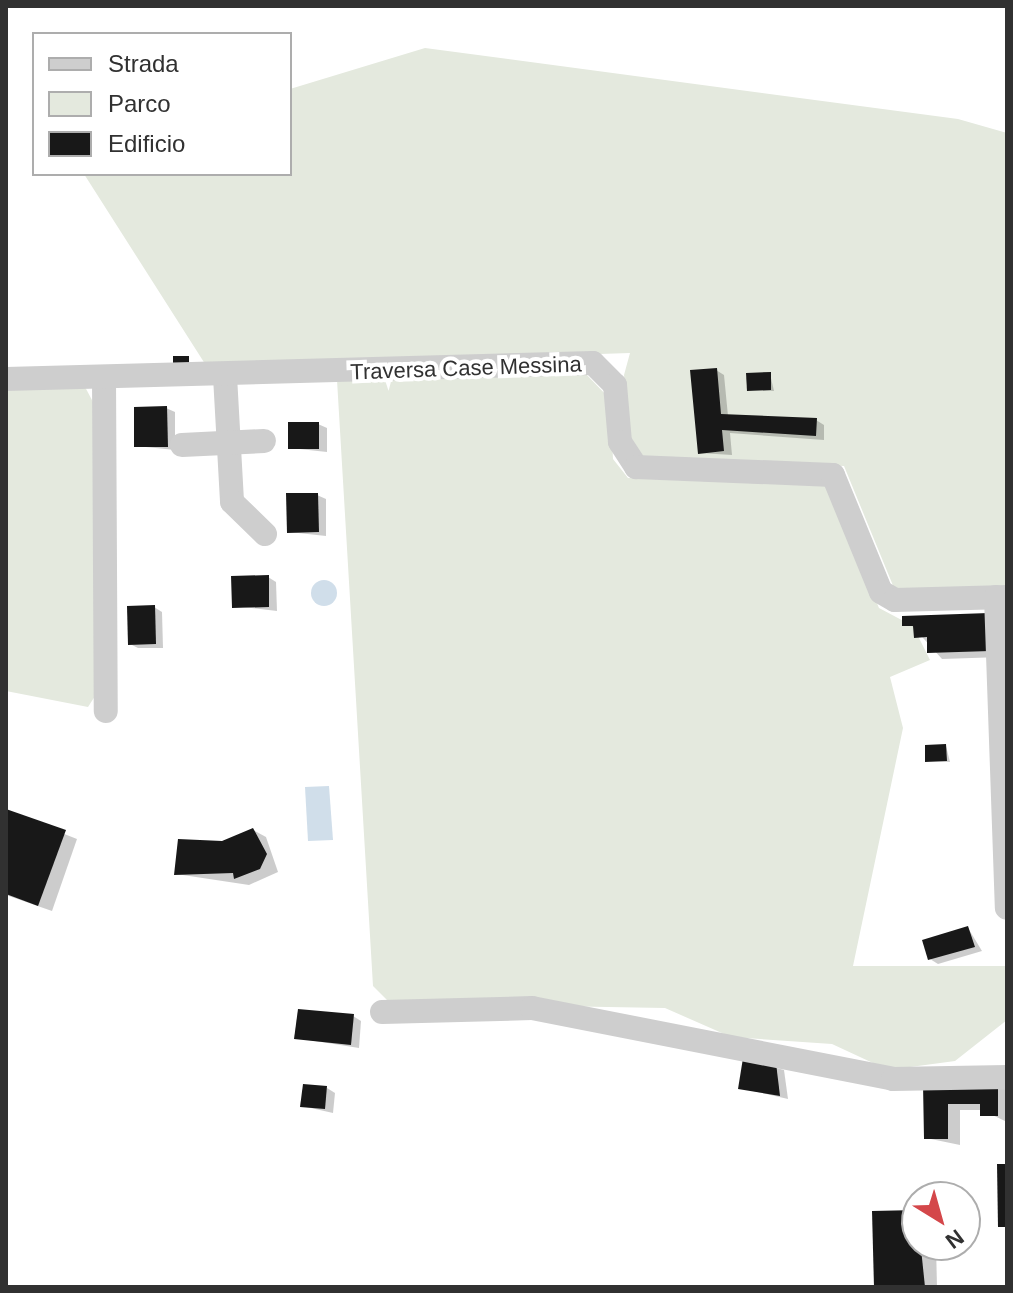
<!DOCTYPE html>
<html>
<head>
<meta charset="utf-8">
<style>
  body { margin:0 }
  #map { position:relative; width:1013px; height:1293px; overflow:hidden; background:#fff; font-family:Arial,sans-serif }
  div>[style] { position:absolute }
  .green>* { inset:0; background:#e4e9de }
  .water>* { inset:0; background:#d0deea }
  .round { border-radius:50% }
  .shadow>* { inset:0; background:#0003 }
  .building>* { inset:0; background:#181818 }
  .minor>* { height:24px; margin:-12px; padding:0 12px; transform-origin:12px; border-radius:12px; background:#cecece }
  span { translate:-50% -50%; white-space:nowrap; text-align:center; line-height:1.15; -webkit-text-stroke:8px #fff; paint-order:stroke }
  .street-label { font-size:22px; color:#313131 }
  .frame { position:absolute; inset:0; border:8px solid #313131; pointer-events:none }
  .legend { position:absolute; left:32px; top:32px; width:260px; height:144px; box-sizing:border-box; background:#fff; border:2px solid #adadad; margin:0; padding:10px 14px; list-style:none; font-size:24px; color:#313131 }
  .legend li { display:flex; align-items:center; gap:16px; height:40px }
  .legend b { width:40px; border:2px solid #adadad }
  .north { position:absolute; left:901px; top:1181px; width:80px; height:80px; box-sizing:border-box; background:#fff; border:2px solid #adadad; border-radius:50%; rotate:143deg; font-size:22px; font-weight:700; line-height:32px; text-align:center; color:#313131 }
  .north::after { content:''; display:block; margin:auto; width:28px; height:36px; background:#d4474a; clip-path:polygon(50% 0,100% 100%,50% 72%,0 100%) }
</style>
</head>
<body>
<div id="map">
  <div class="green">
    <div style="clip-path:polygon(425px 48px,958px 119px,1007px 133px,1007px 589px,894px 588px,844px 466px,642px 460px,630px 435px,624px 375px,630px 353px,207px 367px,84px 174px,290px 174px,290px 89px)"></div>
    <div style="clip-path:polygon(583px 371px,610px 399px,613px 459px,628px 478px,828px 484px,879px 608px,913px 626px,930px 660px,890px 677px,903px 728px,853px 966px,1007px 966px,1007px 1020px,955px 1061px,888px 1070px,832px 1044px,731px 1037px,665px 1008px,390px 1003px,373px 986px,337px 380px)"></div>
    <div style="clip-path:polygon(84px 385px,93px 402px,97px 693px,88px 707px,6px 691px,6px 386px)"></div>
  </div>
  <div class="water">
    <div class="round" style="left:311px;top:580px;width:26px;height:26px"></div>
    <div style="clip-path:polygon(329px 786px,333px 840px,308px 841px,305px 787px)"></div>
  </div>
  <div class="shadow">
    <div style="clip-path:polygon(716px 370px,724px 375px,728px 416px,816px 420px,824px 425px,824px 440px,730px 433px,732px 455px,700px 453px)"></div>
    <div style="clip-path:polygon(770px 374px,774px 391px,749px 390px)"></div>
    <div style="clip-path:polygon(166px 408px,175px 412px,175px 450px,136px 446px)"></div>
    <div style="clip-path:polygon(318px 424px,327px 428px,327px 452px,290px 448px)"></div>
    <div style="clip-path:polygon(317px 495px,326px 499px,326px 536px,289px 532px)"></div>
    <div style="clip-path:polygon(268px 577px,276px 582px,277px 611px,234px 606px)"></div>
    <div style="clip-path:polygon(154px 607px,162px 612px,163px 648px,138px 648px,130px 644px)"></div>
    <div style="clip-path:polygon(905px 618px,1002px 657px,942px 659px)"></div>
    <div style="clip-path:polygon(946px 746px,950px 762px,927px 761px)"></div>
    <div style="clip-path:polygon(6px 811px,77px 839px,52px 911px,6px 895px)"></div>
    <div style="clip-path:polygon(253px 830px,266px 837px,278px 872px,249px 885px,176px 874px)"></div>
    <div style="clip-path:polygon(968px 928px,982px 951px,938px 964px,930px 959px)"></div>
    <div style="clip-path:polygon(353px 1016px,361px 1021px,359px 1048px,296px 1038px)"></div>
    <div style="clip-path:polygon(745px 1060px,784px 1070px,788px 1099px,740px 1088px)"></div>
    <div style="clip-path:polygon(997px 1084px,1007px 1090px,1007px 1122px,982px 1110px,960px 1110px,960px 1145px,926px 1138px,925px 1086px)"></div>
    <div style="clip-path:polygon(327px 1088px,335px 1093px,333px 1113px,302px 1106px)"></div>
    <div style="clip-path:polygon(917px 1245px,936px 1245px,937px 1287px,876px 1287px)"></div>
  </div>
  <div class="building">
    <div style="clip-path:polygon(173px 356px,189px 356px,189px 364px,173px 365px)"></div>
    <div style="clip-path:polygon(717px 368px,721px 414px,817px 418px,816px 436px,722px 430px,724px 451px,698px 454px,690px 370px)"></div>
    <div style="clip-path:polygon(771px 372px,771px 390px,747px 391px,746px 373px)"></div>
    <div style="clip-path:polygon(167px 406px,168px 447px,134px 447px,134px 407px)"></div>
    <div style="clip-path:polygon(288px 422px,319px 422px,319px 449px,288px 449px)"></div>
    <div style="clip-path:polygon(286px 493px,318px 493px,319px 532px,287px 533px)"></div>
    <div style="clip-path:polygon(269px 575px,269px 607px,232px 608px,231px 576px)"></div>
    <div style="clip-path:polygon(155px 605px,156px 644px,128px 645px,127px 606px)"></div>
    <div style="clip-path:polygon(989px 613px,990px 651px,927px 653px,927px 637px,914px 638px,913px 626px,902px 626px,902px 616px)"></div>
    <div style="clip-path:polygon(946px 744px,947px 761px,925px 762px,925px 745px)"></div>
    <div style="clip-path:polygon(6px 809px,66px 830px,38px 906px,6px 894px)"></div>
    <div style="clip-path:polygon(253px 828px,267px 854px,260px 869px,234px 879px,233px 873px,174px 875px,178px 839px,222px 841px)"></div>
    <div style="clip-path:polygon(968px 926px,975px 947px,928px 960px,922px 940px)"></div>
    <div style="clip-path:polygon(298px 1009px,354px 1014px,351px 1045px,294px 1039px)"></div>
    <div style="clip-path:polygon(743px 1058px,776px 1063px,780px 1096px,738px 1089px)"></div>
    <div style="clip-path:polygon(998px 1082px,998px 1116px,980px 1116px,980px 1104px,948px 1104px,948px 1139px,924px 1139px,923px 1084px)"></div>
    <div style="clip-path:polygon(303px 1084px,327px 1086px,325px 1109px,300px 1107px)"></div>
    <div style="clip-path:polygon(997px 1164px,1007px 1164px,1007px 1227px,998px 1227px)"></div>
    <div style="clip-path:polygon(917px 1210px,925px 1287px,874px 1287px,872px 1211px)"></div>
  </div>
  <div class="minor">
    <div style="left:225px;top:376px;width:126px;rotate:86.8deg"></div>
    <div style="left:232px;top:502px;width:46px;rotate:44.1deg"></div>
    <div style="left:104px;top:377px;width:334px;rotate:89.7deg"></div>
    <div style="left:6px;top:379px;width:587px;rotate:-1.56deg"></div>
    <div style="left:593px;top:363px;width:31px;rotate:45deg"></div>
    <div style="left:615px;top:385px;width:57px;rotate:85deg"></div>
    <div style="left:620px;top:442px;width:30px;rotate:57deg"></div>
    <div style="left:636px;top:467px;width:197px;rotate:2.3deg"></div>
    <div style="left:833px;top:475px;width:126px;rotate:67.7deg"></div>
    <div style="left:881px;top:592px;width:16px;rotate:30deg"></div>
    <div style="left:895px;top:600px;width:112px;rotate:-1.5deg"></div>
    <div style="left:182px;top:445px;width:82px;rotate:-2.8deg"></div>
    <div style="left:996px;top:597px;width:311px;rotate:88deg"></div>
    <div style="left:382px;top:1012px;width:150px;rotate:-1.5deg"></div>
    <div style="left:532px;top:1008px;width:368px;rotate:11.1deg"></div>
    <div style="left:893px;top:1079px;width:114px;rotate:-1deg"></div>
  </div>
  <div class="street-label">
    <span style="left:466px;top:368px;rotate:-2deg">Traversa Case Messina</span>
  </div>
  <div class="frame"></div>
  <ul class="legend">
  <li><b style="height:10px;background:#cecece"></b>Strada</li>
  <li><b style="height:22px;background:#e4e9de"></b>Parco</li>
  <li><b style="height:22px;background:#181818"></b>Edificio</li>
  </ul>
  <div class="north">N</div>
</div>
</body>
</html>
